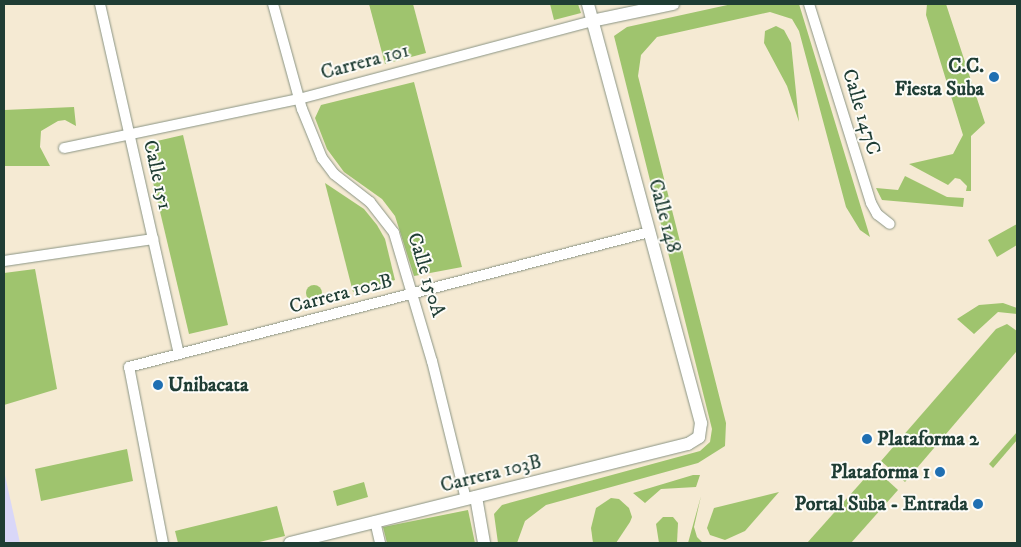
<!DOCTYPE html>
<html>
<head>
<meta charset="utf-8">
<style>
  body { margin:0 }
  #map { position:relative; width:1021px; height:547px; overflow:hidden; background:#f5ead3; font-family:"IM FELL DW Pica",serif }
  div>[style] { position:absolute }
  .built>* { inset:0; background:#d9d7f8 }
  .green>* { inset:0; background:#9fc46e }
  .round { border-radius:50% }
  .roads { filter:drop-shadow(0 0 1px #8a9484) drop-shadow(0 0 1px #8a9484) }
  .minor>* { height:10px; margin:-5px; padding:0 5px; transform-origin:5px; border-radius:5px; background:#fff }
  .tertiary>* { height:12px; margin:-6px; padding:0 6px; transform-origin:6px; border-radius:6px; background:#fff }
  .dots>* { width:14px; height:14px; translate:-50% -50%; box-sizing:border-box; border:2px solid #fdfcf7; border-radius:50% }
  span { translate:-50% -50%; white-space:nowrap; text-align:center; line-height:1.15; -webkit-text-stroke:4px #fdfcf7; paint-order:stroke }
  .street-label { font-size:20px; color:#1f3d34 }
  .poi-label { font-size:20px; color:#1f3d34; font-weight:700 }
  .right { translate:-100% -50%; text-align:right }
  .left { translate:0 -50%; text-align:left }
  .frame { position:absolute; inset:0; border:5px solid #1f3d34; pointer-events:none }
</style>
</head>
<body>
<div id="map">
  <div class="built">
    <div style="clip-path:polygon(4px 471px,20px 543px,4px 543px)"></div>
  </div>
  <div class="green">
    <div style="clip-path:polygon(369px 4px,413px 4px,426px 53px,385px 64px)"></div>
    <div style="clip-path:polygon(550px 4px,578px 4px,581px 13px,554px 20px)"></div>
    <div style="clip-path:polygon(732px 4px,799px 4px,870px 237px,860px 230px,846px 207px,799px 31px,792px 19px,770px 12px,657px 37px,641px 55px,638px 76px,726px 423px,725px 446px,698px 463px,546px 505px,525px 521px,517px 543px,498px 543px,494px 514px,502px 505px,700px 451px,710px 442px,712px 429px,614px 36px,627px 27px)"></div>
    <div style="clip-path:polygon(927px 4px,946px 4px,985px 123px,971px 136px,971px 191px,966px 191px,967px 186px,960px 179px,955px 178px,948px 185px,909px 164px,953px 154px,963px 135px,926px 15px)"></div>
    <div style="clip-path:polygon(776px 26px,784px 30px,791px 43px,799px 122px,787px 86px,764px 43px,765px 31px)"></div>
    <div style="clip-path:polygon(414px 82px,462px 267px,414px 276px,395px 216px,382px 199px,344px 172px,327px 149px,315px 118px,321px 105px)"></div>
    <div style="clip-path:polygon(74px 107px,76px 126px,65px 120px,58px 121px,41px 131px,40px 147px,50px 166px,4px 166px,4px 110px)"></div>
    <div style="clip-path:polygon(183px 135px,228px 325px,189px 334px,144px 144px)"></div>
    <div style="clip-path:polygon(905px 176px,947px 197px,964px 198px,963px 207px,882px 200px,876px 188px,898px 190px)"></div>
    <div style="clip-path:polygon(325px 183px,364px 209px,377px 225px,385px 239px,395px 280px,353px 292px)"></div>
    <div style="clip-path:polygon(1017px 224px,1017px 245px,997px 257px,988px 240px)"></div>
    <div style="clip-path:polygon(35px 269px,57px 389px,4px 405px,4px 273px)"></div>
    <div class="round" style="left:306px;top:285px;width:16px;height:16px"></div>
    <div style="clip-path:polygon(1003px 303px,1017px 308px,1017px 314px,998px 312px,974px 334px,957px 319px,979px 305px)"></div>
    <div style="clip-path:polygon(1007px 324px,1017px 331px,1016px 352px,905px 482px,881px 461px,996px 329px)"></div>
    <div style="clip-path:polygon(1017px 432px,1017px 440px,993px 468px,989px 464px)"></div>
    <div style="clip-path:polygon(127px 449px,133px 481px,41px 501px,35px 469px)"></div>
    <div style="clip-path:polygon(874px 468px,898px 490px,851px 543px,807px 543px)"></div>
    <div style="clip-path:polygon(693px 475px,700px 475px,696px 487px,661px 489px,645px 503px,633px 493px)"></div>
    <div style="clip-path:polygon(364px 482px,368px 497px,337px 506px,333px 491px)"></div>
    <div style="clip-path:polygon(779px 492px,745px 531px,725px 540px,710px 535px,707px 528px,714px 508px)"></div>
    <div style="clip-path:polygon(701px 496px,694px 527px,697px 537px,703px 543px,688px 543px)"></div>
    <div style="clip-path:polygon(611px 498px,619px 499px,629px 508px,632px 517px,630px 522px,616px 543px,593px 543px,591px 528px,596px 508px)"></div>
    <div style="clip-path:polygon(277px 506px,285px 536px,255px 543px,178px 543px,175px 531px)"></div>
    <div style="clip-path:polygon(468px 510px,475px 543px,387px 543px,383px 527px)"></div>
    <div style="clip-path:polygon(663px 517px,673px 517px,678px 523px,677px 543px,659px 543px,656px 524px)"></div>
  </div>
  <div class="roads">
    <div class="minor">
      <div style="left:100px;top:4px;width:359px;rotate:77.3deg"></div>
      <div style="left:273px;top:4px;width:109px;rotate:74.6deg"></div>
      <div style="left:302px;top:109px;width:53px;rotate:67.8deg"></div>
      <div style="left:322px;top:158px;width:20px;rotate:53deg"></div>
      <div style="left:334px;top:174px;width:46px;rotate:37.9deg"></div>
      <div style="left:370px;top:202px;width:39px;rotate:52deg"></div>
      <div style="left:394px;top:233px;width:134px;rotate:73.5deg"></div>
      <div style="left:432px;top:361px;width:142px;rotate:76.2deg"></div>
      <div style="left:809px;top:4px;width:208px;rotate:72.7deg"></div>
      <div style="left:871px;top:203px;width:13px;rotate:61deg"></div>
      <div style="left:877px;top:214px;width:16px;rotate:38deg"></div>
      <div style="left:64px;top:148px;width:240px;rotate:-11.8deg"></div>
      <div style="left:299px;top:99px;width:303px;rotate:-14.9deg"></div>
      <div style="left:4px;top:261px;width:151px;rotate:-8.4deg"></div>
      <div style="left:375px;top:521px;width:23px;rotate:77deg"></div>
      <div style="left:163px;top:543px;width:179px;rotate:-100.9deg"></div>
      <div style="left:129px;top:367px;width:537px;rotate:-14.55deg"></div>
    </div>
    <div class="tertiary">
      <div style="left:592px;top:21px;width:83px;rotate:-11.9deg"></div>
      <div style="left:476px;top:497px;width:47px;rotate:80.1deg"></div>
      <div style="left:290px;top:543px;width:410px;rotate:-14deg"></div>
      <div style="left:688px;top:444px;width:13px;rotate:-32deg"></div>
      <div style="left:699px;top:437px;width:14px;rotate:-82deg"></div>
      <div style="left:701px;top:423px;width:434px;rotate:-105.1deg"></div>
    </div>
  </div>
  <div class="dots">
    <div style="left:994px;top:77px;background:#1f6fb2"></div>
    <div style="left:158px;top:385px;background:#1f6fb2"></div>
    <div style="left:867px;top:439px;background:#1f6fb2"></div>
    <div style="left:940px;top:472px;background:#1f6fb2"></div>
    <div style="left:978px;top:504px;background:#1f6fb2"></div>
  </div>
  <div class="street-label">
    <span style="left:365px;top:62px;rotate:-15deg">Carrera 101</span>
    <span style="left:861px;top:112px;rotate:73deg">Calle 147C</span>
    <span style="left:157px;top:175px;rotate:77deg">Calle 151</span>
    <span style="left:664px;top:216px;rotate:75deg">Calle 148</span>
    <span style="left:426px;top:275px;rotate:73deg">Calle 150A</span>
    <span style="left:341px;top:294px;rotate:-15deg">Carrera 102B</span>
    <span style="left:491px;top:474px;rotate:-14deg">Carrera 103B</span>
  </div>
  <div class="poi-label">
    <span class="right" style="left:984px;top:78px">C.C.<br>Fiesta Suba</span>
    <span class="left" style="left:168px;top:385px">Unibacata</span>
    <span class="left" style="left:877px;top:439px">Plataforma 2</span>
    <span class="right" style="left:930px;top:472px">Plataforma 1</span>
    <span class="right" style="left:968px;top:504px">Portal Suba - Entrada</span>
  </div>
  <div class="frame"></div>
</div>
</body>
</html>
